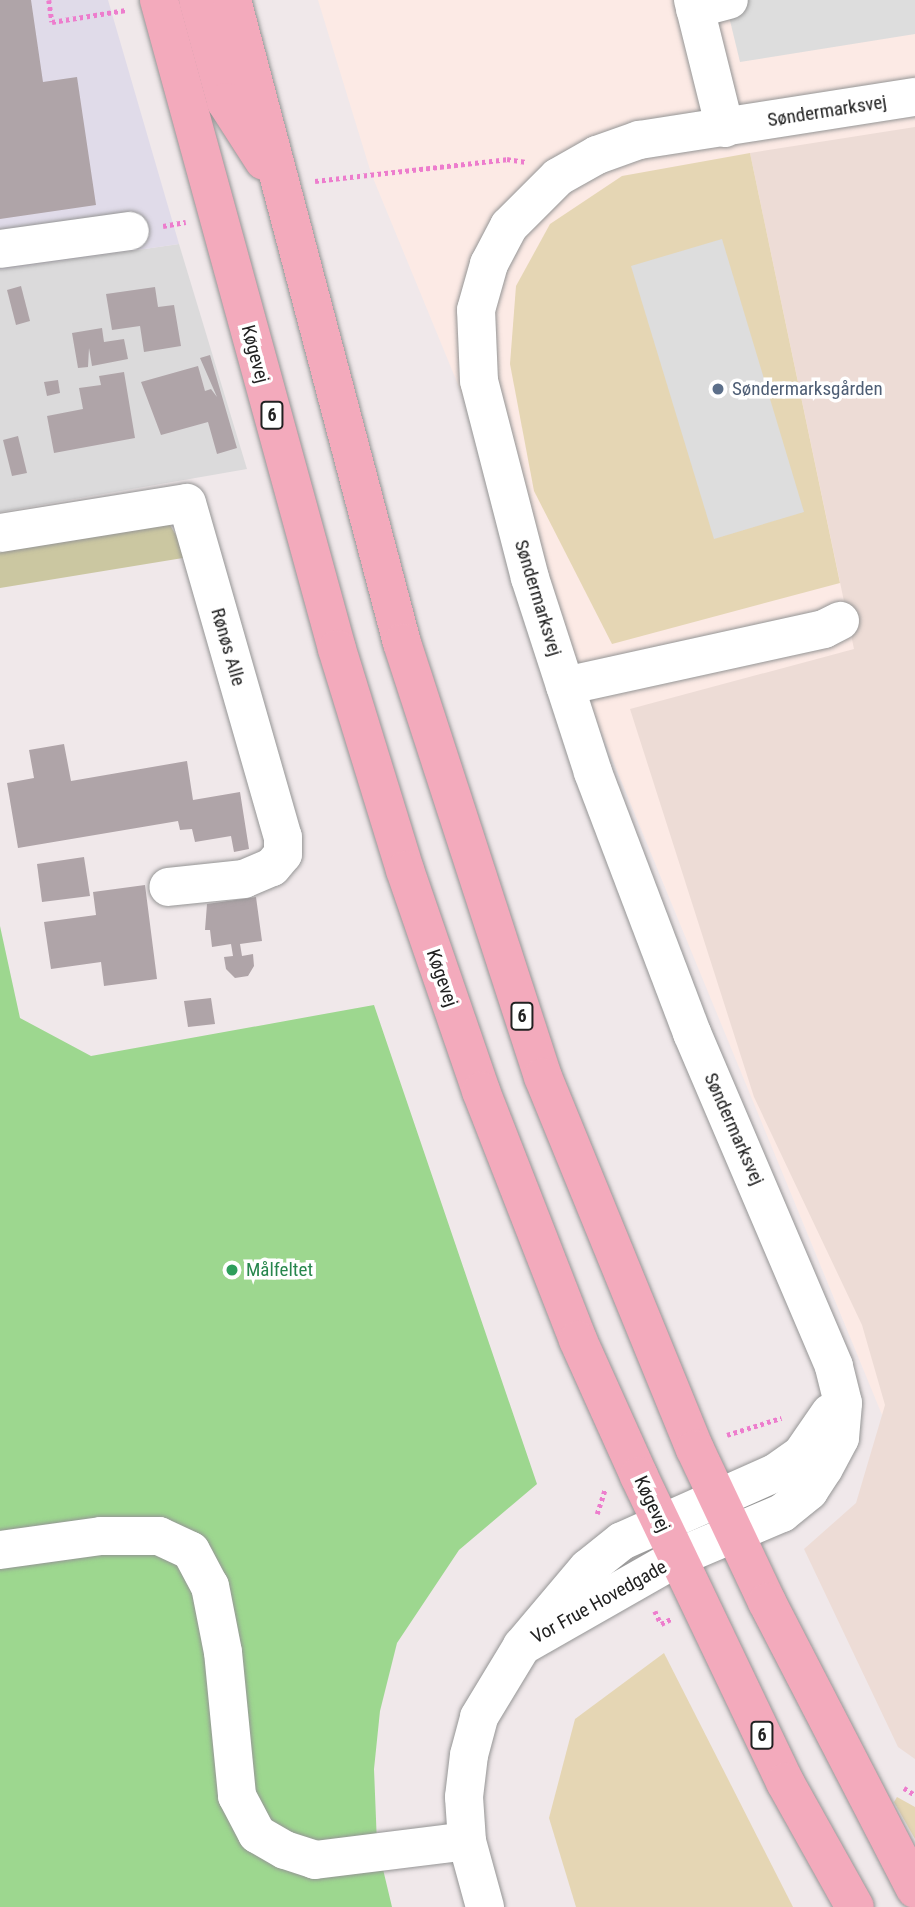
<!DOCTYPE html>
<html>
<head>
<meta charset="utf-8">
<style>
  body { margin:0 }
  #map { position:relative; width:915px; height:1907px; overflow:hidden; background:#f0e8ea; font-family:"Roboto Condensed",sans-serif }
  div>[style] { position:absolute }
  .residential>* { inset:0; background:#dbdadb }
  .industrial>* { inset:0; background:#e0dbe9 }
  .education>* { inset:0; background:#fceae5 }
  .farmland>* { inset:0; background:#eddcd6 }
  .grass>* { inset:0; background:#e5d6b4 }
  .forest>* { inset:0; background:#cbc7a1 }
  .pitch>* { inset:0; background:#9dd78f }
  .parking>* { inset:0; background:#ddd }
  .building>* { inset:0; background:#afa4a8 }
  .path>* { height:4.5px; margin-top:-2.25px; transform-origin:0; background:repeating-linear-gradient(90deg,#ed7dcd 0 3.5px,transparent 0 7px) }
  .roads { filter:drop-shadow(0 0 2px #959595) drop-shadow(0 0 2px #959595) }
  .minor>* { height:38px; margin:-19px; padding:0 19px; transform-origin:19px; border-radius:19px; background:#fff }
  .major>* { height:38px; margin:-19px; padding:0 19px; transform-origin:19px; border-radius:19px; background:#f3aabc }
  .dots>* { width:19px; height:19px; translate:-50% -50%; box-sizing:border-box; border:4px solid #fff; border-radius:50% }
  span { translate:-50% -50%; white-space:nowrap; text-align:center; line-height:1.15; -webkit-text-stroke:7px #fff; paint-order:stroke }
  .shield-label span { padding:2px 5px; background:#fff; border:2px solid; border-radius:5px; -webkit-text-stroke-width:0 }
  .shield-label { font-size:18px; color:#212121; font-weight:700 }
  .street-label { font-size:19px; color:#212121 }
  .service-label { font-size:19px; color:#4e5e75 }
  .left { translate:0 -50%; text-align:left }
  .leisure-label { font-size:19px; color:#27864d }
</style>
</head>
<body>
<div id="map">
  <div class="residential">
    <div style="clip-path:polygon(179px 244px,247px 469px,0 512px,0 270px)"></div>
  </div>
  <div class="industrial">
    <div style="clip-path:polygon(0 0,108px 0,179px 244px,0 270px)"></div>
  </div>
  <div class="education">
    <div style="clip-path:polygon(318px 0,915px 0,915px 1495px,371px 173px)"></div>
  </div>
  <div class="farmland">
    <div style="clip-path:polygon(915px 127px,915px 1759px,898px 1747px,804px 1549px,856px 1503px,885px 1405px,862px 1325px,754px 1097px,630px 709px,854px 649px,750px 153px)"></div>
  </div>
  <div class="grass">
    <div style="clip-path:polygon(750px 153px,840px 583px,612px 644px,534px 491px,510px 364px,516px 286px,550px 224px,622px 176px)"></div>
    <div style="clip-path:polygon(664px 1653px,793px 1907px,576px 1907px,549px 1818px,575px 1719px)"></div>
    <div style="clip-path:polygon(897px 1797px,915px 1807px,915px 1839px,894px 1802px)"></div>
  </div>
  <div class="forest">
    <div style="clip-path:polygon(164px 515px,189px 557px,0 588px,0 544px)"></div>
  </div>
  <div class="pitch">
    <div style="clip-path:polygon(0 926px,20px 1018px,91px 1056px,374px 1005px,537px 1484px,459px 1550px,397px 1643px,380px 1711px,374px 1769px,377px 1844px,392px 1907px,0 1907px)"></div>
  </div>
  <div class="parking">
    <div style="clip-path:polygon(725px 0,915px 0,915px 34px,740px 62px)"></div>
    <div style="clip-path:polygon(722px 239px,804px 512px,714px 539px,631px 266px)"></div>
  </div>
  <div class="building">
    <div style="clip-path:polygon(0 0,31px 0,43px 82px,77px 77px,96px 205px,0 219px)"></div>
    <div style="clip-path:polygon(21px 286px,30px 321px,16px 325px,7px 290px)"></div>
    <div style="clip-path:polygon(155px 287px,158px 307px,174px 305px,181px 346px,144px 352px,140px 326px,112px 330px,106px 294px)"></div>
    <div style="clip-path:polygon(102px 328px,104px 342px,124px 339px,128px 359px,92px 366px,89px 348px,88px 367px,78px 368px,72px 333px)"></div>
    <div style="clip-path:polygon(210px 355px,237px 448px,217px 454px,208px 422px,161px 435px,141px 382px,198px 366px,205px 391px,211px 389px,217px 397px,200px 358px)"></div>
    <div style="clip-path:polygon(124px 372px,135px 438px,54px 453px,47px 416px,83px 409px,79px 388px,101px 385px,99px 376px)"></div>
    <div style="clip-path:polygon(58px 380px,60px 393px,47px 396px,44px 382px)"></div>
    <div style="clip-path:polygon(18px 436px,27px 473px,12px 476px,3px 440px)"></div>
    <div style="clip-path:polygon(64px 744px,71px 781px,187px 761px,193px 800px,240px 792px,249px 849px,234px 852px,231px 836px,195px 842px,192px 829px,180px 830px,178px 821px,18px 848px,7px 783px,34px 778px,29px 750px)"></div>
    <div style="clip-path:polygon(84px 857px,90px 896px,42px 902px,37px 864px)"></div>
    <div style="clip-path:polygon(145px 885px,157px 979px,104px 986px,101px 962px,51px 969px,44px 922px,96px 915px,93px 892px)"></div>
    <div style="clip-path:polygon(256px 897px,262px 941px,240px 944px,242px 956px,253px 954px,254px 966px,248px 976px,235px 978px,226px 969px,224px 957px,233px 956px,231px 944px,212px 947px,210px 930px,205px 930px,207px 904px)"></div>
    <div style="clip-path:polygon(211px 998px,215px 1024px,188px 1027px,184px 1001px)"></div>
  </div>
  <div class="path">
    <div style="left:49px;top:0;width:22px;rotate:82deg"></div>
    <div style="left:52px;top:22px;width:75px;rotate:-9.2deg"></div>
    <div style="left:315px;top:181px;width:193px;rotate:-6.5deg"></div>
    <div style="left:507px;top:159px;width:18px;rotate:9deg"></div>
    <div style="left:163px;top:226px;width:23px;rotate:-10deg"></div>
    <div style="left:727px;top:1435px;width:57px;rotate:-17.5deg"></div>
    <div style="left:597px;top:1514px;width:26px;rotate:-72deg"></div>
    <div style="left:655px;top:1611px;width:14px;rotate:65deg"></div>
    <div style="left:661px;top:1624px;width:11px;rotate:-27deg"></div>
    <div style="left:904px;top:1788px;width:13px;rotate:32deg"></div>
  </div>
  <div class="roads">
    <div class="minor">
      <div style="left:693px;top:0;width:132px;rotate:76deg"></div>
      <div style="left:695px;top:9px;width:35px;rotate:-15deg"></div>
      <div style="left:0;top:249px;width:131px;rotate:-7.9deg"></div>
      <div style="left:0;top:533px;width:189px;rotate:-9.1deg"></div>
      <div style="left:187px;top:503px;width:348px;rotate:74deg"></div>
      <div style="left:283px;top:837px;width:17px;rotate:90deg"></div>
      <div style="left:283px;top:854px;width:17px;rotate:130deg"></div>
      <div style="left:272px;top:867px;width:30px;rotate:157deg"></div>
      <div style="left:244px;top:879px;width:76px;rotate:174deg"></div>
      <div style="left:565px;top:686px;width:265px;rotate:-12.4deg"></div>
      <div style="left:824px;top:629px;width:18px;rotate:-27deg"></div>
      <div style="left:0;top:1550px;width:102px;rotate:-7.9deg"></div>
      <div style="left:101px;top:1536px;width:58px"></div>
      <div style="left:159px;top:1536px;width:35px;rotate:25deg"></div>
      <div style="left:191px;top:1551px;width:40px;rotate:62deg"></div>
      <div style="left:210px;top:1586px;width:67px;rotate:78.9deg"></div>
      <div style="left:223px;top:1652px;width:145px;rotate:84.4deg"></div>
      <div style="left:237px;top:1796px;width:43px;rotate:62.2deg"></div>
      <div style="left:257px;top:1834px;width:32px;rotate:30deg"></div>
      <div style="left:285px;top:1850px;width:32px;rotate:18deg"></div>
      <div style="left:315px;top:1860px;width:153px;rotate:-7.1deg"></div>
      <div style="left:522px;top:1646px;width:177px;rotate:-29.7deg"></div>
      <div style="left:676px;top:1558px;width:115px;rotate:-23deg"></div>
      <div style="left:782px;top:1513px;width:35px;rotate:-39deg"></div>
      <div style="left:809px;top:1491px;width:27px;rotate:-57deg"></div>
      <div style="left:824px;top:1468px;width:34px;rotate:-62deg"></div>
      <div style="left:840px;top:1438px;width:35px;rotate:-85deg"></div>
      <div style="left:843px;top:1403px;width:38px;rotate:-104deg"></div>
      <div style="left:834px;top:1366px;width:362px;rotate:-113.1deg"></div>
      <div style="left:692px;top:1033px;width:279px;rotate:-110.8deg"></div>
      <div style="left:593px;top:772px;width:204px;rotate:-108deg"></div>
      <div style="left:530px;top:578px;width:203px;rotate:-104.5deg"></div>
      <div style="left:479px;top:381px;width:71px;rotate:-92.4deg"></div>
      <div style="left:476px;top:310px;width:48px;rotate:-74.2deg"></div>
      <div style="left:489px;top:264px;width:43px;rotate:-62.2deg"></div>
      <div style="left:509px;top:226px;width:69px;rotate:-45deg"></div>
      <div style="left:558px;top:177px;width:45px;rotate:-29.4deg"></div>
      <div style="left:597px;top:155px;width:45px;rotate:-19.7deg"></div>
      <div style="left:639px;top:140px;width:279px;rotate:-8.9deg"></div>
      <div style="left:485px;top:1907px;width:68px;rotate:-105.3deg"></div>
      <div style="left:467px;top:1841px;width:44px;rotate:-93.9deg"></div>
      <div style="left:464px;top:1797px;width:42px;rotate:-83.2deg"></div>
      <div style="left:469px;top:1755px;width:39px;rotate:-75deg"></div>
      <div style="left:479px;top:1717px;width:83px;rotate:-58.8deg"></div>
      <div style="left:522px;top:1646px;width:102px;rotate:-49.8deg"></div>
      <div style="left:588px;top:1568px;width:43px;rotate:-38.5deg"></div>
      <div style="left:622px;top:1541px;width:167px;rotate:-24deg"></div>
      <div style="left:775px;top:1473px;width:32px;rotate:-35deg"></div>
      <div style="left:801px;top:1455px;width:51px;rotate:-55.4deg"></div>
    </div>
    <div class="major">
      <div style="left:159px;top:0;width:673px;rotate:74.66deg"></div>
      <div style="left:337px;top:649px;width:231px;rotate:72.9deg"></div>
      <div style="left:405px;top:870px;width:234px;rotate:71deg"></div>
      <div style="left:481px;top:1091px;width:267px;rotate:68.7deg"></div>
      <div style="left:578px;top:1340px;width:149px;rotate:65.8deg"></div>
      <div style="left:639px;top:1476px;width:339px;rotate:64.5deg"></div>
      <div style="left:785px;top:1782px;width:143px;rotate:60.8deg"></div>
      <div style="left:198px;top:0;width:106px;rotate:74.6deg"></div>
      <div style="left:226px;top:102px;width:70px;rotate:57.2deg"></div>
      <div style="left:232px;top:0;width:665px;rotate:75.19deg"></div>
      <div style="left:402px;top:643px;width:456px;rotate:72deg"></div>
      <div style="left:543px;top:1077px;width:402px;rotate:67.8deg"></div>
      <div style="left:695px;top:1449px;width:169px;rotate:64.8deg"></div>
      <div style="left:767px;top:1602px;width:323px;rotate:62.7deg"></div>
    </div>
  </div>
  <div class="dots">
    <div style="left:718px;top:389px;background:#5c6f8a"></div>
    <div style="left:232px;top:1270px;background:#2e9e5b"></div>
  </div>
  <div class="shield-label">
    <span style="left:272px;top:415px">6</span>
    <span style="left:522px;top:1016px">6</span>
    <span style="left:762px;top:1735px">6</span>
  </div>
  <div class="street-label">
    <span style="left:827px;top:111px;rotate:-9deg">Søndermarksvej</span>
    <span style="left:255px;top:354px;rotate:75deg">Køgevej</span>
    <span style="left:538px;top:598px;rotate:73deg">Søndermarksvej</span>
    <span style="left:228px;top:647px;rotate:74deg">Rønøs Alle</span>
    <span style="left:442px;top:978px;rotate:71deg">Køgevej</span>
    <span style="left:734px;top:1129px;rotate:66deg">Søndermarksvej</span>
    <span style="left:652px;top:1504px;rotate:65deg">Køgevej</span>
    <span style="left:599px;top:1602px;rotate:-29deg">Vor Frue Hovedgade</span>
  </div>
  <div class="service-label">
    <span class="left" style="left:732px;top:389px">Søndermarksgården</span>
  </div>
  <div class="leisure-label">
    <span class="left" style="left:246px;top:1270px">Målfeltet</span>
  </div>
</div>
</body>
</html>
